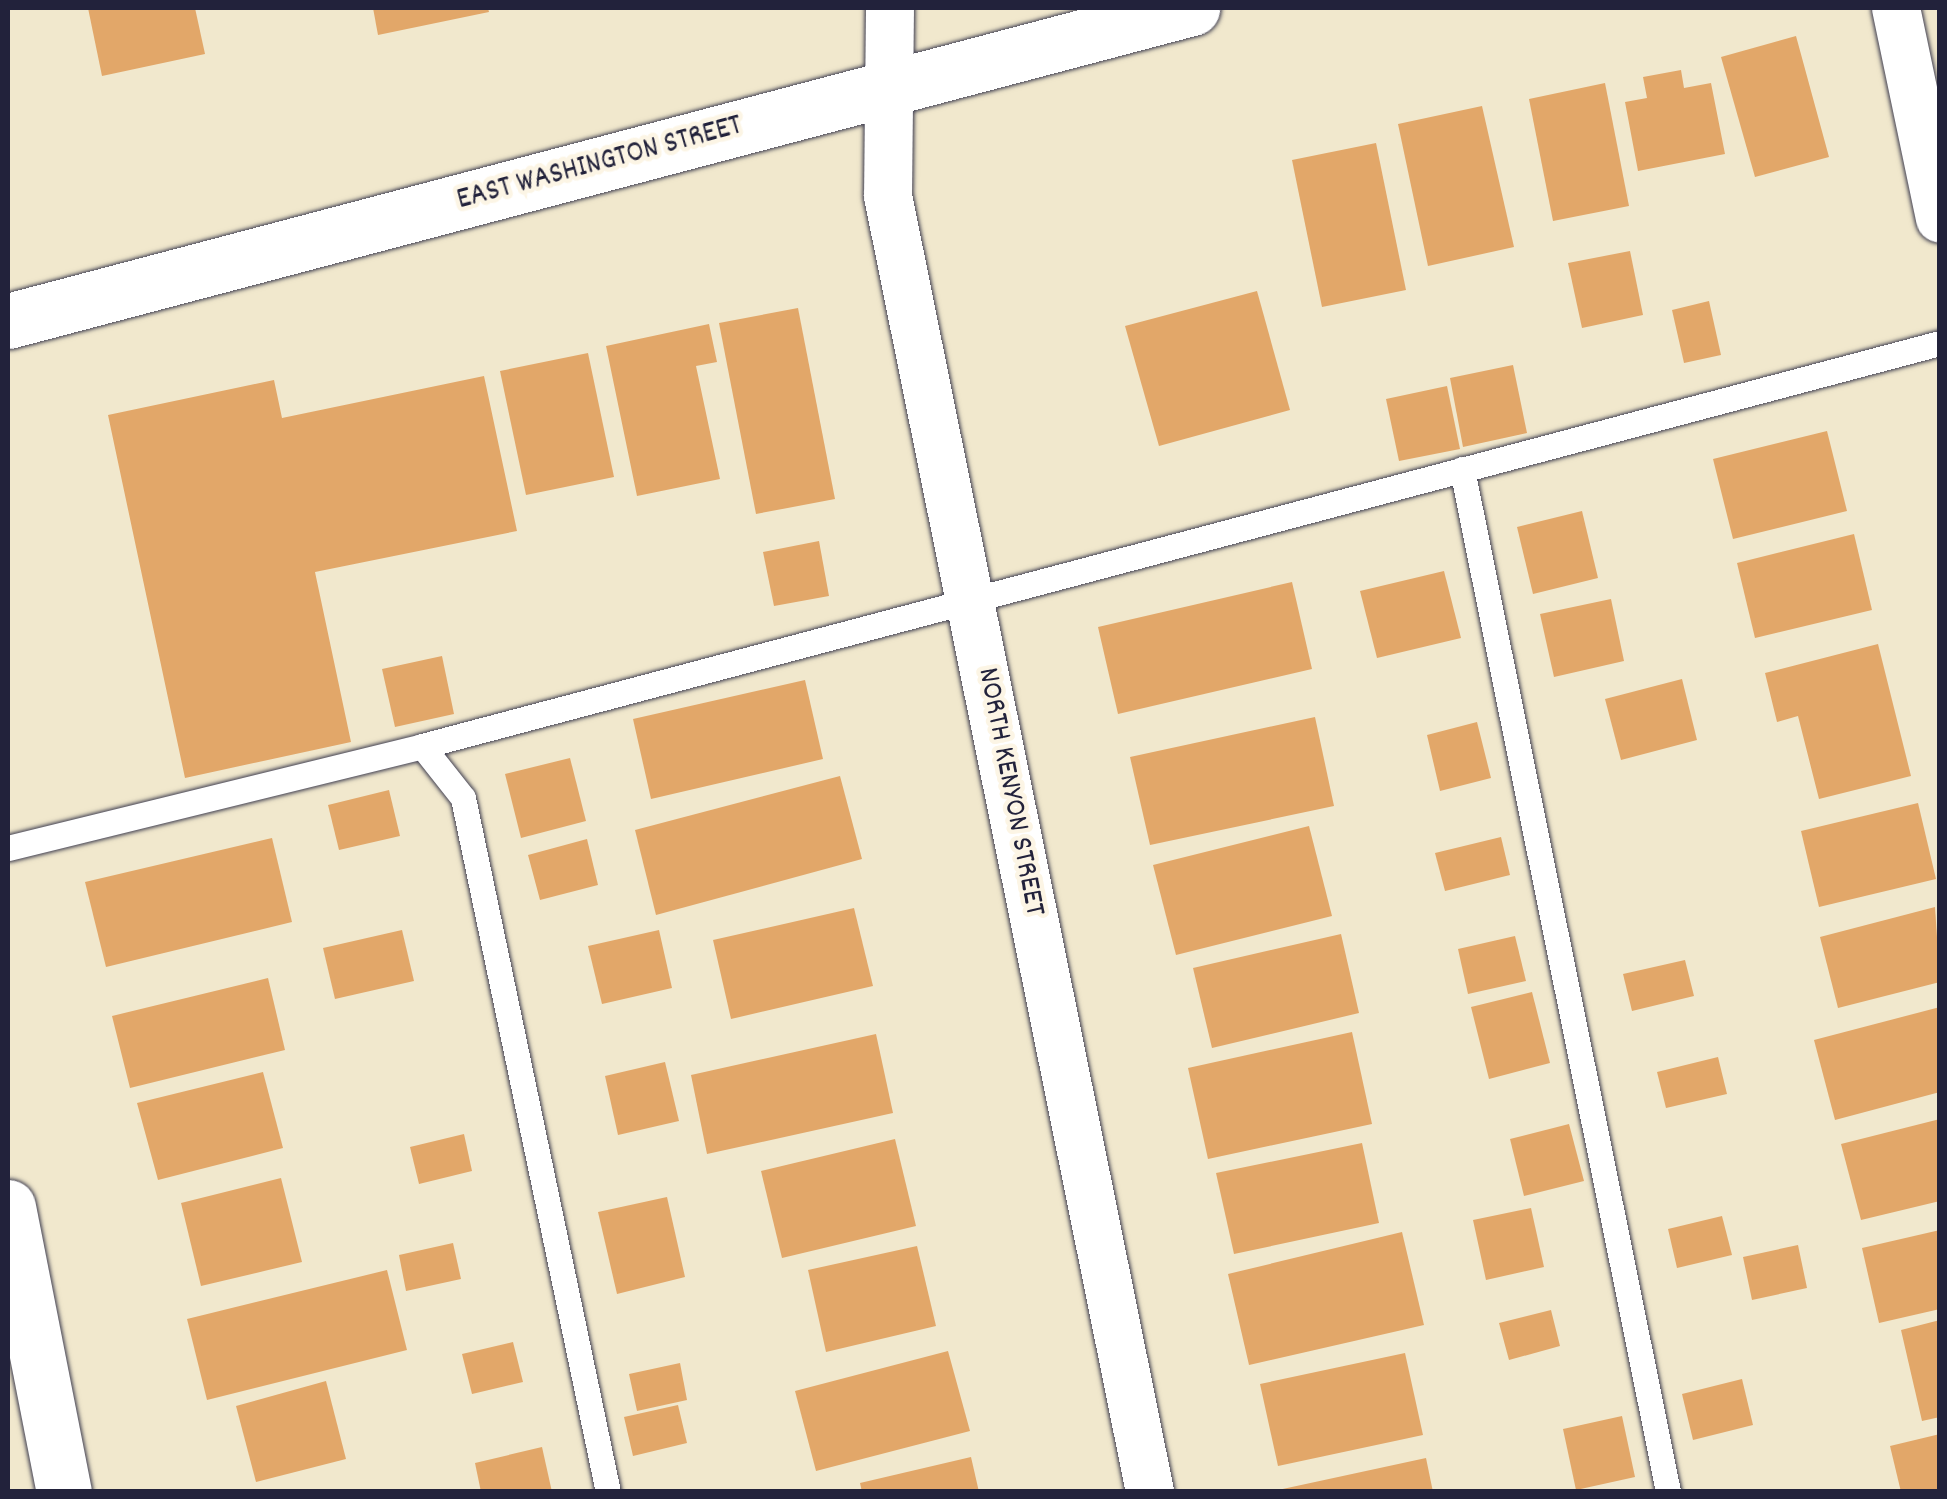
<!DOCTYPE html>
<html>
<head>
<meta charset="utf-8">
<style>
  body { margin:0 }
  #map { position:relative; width:1947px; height:1499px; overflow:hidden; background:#f1e8cd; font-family:Dekko,sans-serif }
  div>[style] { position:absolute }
  .building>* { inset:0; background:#e2a769 }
  .roads { filter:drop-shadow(0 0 2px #414051) drop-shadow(0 0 2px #414051) }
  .service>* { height:25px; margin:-12.5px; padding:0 12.5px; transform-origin:12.5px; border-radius:12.5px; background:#fff }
  .minor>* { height:48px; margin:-24px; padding:0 24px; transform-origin:24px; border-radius:24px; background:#fff }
  .tertiary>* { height:55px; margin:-27.5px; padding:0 27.5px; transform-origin:27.5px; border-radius:27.5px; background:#fff }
  .primary>* { height:55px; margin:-27.5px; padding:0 27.5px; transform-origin:27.5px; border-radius:27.5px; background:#fff }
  span { translate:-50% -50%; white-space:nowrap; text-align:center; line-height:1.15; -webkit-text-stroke:9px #fcf5e5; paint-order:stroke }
  .street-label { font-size:30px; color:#22223b }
  .frame { position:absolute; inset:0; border:10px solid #22223b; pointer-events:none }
</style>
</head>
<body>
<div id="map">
  <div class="building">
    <div style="clip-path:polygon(88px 8px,195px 8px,205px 54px,102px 76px)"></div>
    <div style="clip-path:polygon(373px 8px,488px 8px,489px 12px,378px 35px)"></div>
    <div style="clip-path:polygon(1796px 36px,1829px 157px,1755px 177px,1721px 57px)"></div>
    <div style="clip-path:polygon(1681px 70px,1684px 88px,1711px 83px,1725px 154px,1638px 171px,1625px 102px,1647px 98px,1643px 77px)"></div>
    <div style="clip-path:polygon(1605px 83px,1629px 206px,1553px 221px,1529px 99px)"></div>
    <div style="clip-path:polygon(1482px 106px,1514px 247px,1428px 266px,1398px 124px)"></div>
    <div style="clip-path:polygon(1376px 143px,1406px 290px,1322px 307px,1292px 160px)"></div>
    <div style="clip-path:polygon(1630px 251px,1643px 315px,1582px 328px,1568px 263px)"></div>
    <div style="clip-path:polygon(1257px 291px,1290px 410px,1159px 446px,1125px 326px)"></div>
    <div style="clip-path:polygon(1709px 301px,1721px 355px,1684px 363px,1672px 310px)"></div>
    <div style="clip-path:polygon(798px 308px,835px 499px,756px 514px,719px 323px)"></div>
    <div style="clip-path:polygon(709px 324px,717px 362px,696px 366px,720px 479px,637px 496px,606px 346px)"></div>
    <div style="clip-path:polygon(588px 353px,614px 477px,526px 495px,500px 371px)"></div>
    <div style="clip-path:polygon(1513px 365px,1527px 433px,1463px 447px,1450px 378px)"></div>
    <div style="clip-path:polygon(484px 376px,517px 531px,315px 572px,351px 742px,185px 778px,108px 415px,274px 380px,282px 418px)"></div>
    <div style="clip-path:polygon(1447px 386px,1460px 449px,1399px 461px,1386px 399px)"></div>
    <div style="clip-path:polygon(1827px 431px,1847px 511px,1733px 539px,1713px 459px)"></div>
    <div style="clip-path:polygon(1582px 511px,1598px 578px,1533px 594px,1517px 527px)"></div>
    <div style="clip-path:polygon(1854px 534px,1872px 610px,1755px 638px,1737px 563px)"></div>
    <div style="clip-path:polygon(819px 541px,829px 596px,774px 606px,763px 552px)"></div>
    <div style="clip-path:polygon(1444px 571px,1461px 638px,1377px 658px,1360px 591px)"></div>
    <div style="clip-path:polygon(1292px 582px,1312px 669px,1118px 714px,1098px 627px)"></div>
    <div style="clip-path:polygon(1611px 599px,1624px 661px,1554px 677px,1540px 614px)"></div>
    <div style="clip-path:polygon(1878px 644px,1911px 776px,1819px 799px,1798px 716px,1777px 722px,1765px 673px)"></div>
    <div style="clip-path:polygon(442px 656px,454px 714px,395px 727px,382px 669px)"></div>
    <div style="clip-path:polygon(1682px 679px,1697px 740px,1621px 760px,1605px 699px)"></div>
    <div style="clip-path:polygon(805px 680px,823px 759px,651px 799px,633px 719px)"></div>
    <div style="clip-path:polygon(1315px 717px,1334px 806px,1150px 845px,1130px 757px)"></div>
    <div style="clip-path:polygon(1477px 722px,1491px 778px,1440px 791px,1427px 735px)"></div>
    <div style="clip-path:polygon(570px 758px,586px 821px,521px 838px,505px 774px)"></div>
    <div style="clip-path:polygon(840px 776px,862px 859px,656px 915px,635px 830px)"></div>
    <div style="clip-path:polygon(389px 790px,400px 836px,339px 850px,328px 805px)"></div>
    <div style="clip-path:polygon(1918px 803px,1936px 879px,1819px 907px,1801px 831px)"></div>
    <div style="clip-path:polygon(1309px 826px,1332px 916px,1176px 955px,1153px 865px)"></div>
    <div style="clip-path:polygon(1501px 837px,1510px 875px,1445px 891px,1435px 853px)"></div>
    <div style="clip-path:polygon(272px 838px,292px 922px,106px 967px,85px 882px)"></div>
    <div style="clip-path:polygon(587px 839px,598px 885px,540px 900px,528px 855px)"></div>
    <div style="clip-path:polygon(1935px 907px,1940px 982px,1838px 1008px,1820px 937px)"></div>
    <div style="clip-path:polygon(854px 908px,873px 986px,731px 1019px,713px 940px)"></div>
    <div style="clip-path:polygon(402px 930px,414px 981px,335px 999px,323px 948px)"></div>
    <div style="clip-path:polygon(659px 930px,672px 988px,602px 1004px,588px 946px)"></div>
    <div style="clip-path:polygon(1341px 934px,1359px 1013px,1212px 1048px,1193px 968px)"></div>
    <div style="clip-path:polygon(1515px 936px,1526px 981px,1468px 994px,1458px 949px)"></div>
    <div style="clip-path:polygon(1685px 960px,1694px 996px,1632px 1011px,1623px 974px)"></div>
    <div style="clip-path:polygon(268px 978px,285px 1050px,130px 1088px,112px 1016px)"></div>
    <div style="clip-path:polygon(1532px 992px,1550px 1063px,1489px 1079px,1471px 1007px)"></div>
    <div style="clip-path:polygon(1940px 1007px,1940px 1092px,1835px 1120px,1814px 1040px)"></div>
    <div style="clip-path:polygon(1352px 1032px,1372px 1124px,1208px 1159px,1188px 1068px)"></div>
    <div style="clip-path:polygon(876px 1034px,893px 1113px,707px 1154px,691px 1075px)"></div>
    <div style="clip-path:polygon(1718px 1057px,1727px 1094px,1666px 1108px,1657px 1072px)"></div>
    <div style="clip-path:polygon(665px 1062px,679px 1121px,618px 1135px,605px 1076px)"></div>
    <div style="clip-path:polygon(263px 1072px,283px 1148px,158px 1180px,137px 1103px)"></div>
    <div style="clip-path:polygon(1940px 1119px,1940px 1201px,1861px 1220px,1841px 1144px)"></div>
    <div style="clip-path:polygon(1569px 1124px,1584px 1181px,1524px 1196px,1510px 1139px)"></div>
    <div style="clip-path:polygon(464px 1134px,472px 1171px,419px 1184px,410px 1147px)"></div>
    <div style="clip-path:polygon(895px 1139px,916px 1226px,782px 1258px,761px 1171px)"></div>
    <div style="clip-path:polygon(1362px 1143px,1379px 1223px,1234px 1254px,1216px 1173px)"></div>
    <div style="clip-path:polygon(281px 1178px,302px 1262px,201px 1286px,181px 1203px)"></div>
    <div style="clip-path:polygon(667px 1197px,685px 1277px,617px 1294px,598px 1212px)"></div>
    <div style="clip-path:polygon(1531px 1208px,1544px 1267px,1486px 1280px,1473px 1220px)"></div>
    <div style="clip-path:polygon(1722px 1216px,1732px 1255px,1677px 1268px,1668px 1229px)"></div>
    <div style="clip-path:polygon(1940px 1230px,1940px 1309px,1879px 1323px,1862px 1248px)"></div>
    <div style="clip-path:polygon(1402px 1232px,1424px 1325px,1249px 1365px,1228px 1274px)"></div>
    <div style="clip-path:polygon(453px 1243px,461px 1279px,406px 1291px,399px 1255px)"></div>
    <div style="clip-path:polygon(1798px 1245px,1807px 1288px,1752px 1300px,1743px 1257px)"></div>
    <div style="clip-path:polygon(917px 1246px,936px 1326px,826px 1352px,808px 1270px)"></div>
    <div style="clip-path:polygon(387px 1270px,407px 1350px,207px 1400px,187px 1319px)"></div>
    <div style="clip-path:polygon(1551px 1310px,1560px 1346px,1509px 1360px,1499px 1323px)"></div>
    <div style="clip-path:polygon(1940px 1320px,1940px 1417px,1922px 1421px,1901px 1330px)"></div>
    <div style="clip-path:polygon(513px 1342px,523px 1382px,472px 1394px,462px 1354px)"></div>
    <div style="clip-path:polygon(948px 1351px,970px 1431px,816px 1471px,795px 1391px)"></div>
    <div style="clip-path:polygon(1405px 1353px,1423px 1435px,1278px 1466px,1260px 1384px)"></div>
    <div style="clip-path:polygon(680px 1363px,687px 1400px,637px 1411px,629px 1374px)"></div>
    <div style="clip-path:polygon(1742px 1379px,1753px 1425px,1693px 1440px,1682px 1394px)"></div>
    <div style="clip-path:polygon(326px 1381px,346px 1459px,256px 1482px,236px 1406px)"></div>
    <div style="clip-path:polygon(678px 1405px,687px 1443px,633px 1456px,624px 1417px)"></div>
    <div style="clip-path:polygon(1622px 1416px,1635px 1477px,1576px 1490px,1563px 1429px)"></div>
    <div style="clip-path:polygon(1940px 1434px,1940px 1492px,1901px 1492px,1890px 1446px)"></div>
    <div style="clip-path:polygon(542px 1447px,552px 1492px,481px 1492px,475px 1463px)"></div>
    <div style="clip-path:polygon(971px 1457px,979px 1492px,862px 1492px,860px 1483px)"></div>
    <div style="clip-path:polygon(1426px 1458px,1433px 1492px,1278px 1492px,1278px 1490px)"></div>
  </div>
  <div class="roads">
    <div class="service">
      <div style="left:1462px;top:469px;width:1044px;rotate:78.61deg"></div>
      <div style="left:422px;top:746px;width:66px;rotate:51.7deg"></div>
      <div style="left:463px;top:798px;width:709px;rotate:78.2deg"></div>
      <div style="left:8px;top:848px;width:426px;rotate:-13.8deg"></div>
      <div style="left:422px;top:746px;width:1571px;rotate:-14.87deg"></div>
    </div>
    <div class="minor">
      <div style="left:890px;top:8px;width:188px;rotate:90.6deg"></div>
      <div style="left:888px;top:196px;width:1322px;rotate:78.57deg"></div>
      <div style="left:1896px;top:8px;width:215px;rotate:78.2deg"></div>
    </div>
    <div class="tertiary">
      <div style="left:8px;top:1207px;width:290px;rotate:78.9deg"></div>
    </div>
    <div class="primary">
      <div style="left:8px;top:321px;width:1225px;rotate:-14.81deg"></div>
    </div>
  </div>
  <div class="street-label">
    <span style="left:600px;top:165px;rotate:-15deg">EAST WASHINGTON STREET</span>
    <span style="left:1009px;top:792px;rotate:79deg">NORTH KENYON STREET</span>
  </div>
  <div class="frame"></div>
</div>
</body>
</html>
